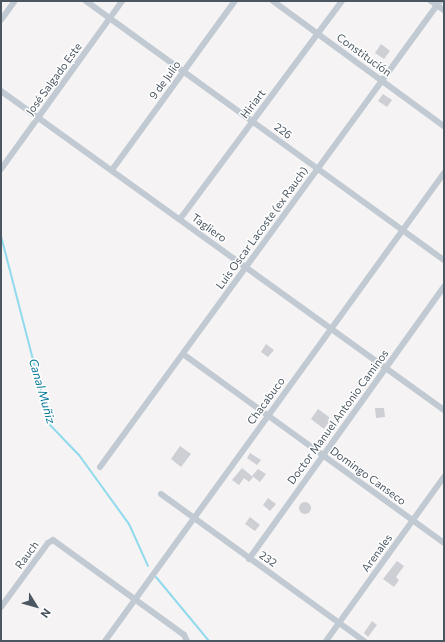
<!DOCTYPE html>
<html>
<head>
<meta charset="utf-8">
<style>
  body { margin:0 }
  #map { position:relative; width:445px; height:642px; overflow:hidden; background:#f5f3f3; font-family:Commissioner,sans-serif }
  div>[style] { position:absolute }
  .stream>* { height:2px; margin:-1px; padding:0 1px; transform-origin:1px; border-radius:1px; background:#90daee }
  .building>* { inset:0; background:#cdcfd5 }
  .round { border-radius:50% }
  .street>* { height:6px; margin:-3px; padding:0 3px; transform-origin:3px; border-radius:3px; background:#c1cad2 }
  span { translate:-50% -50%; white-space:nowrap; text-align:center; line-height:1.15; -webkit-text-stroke:3px #fff; paint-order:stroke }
  .street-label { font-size:11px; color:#4a5661 }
  .water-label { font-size:12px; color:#0c7c9b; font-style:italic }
  .frame { position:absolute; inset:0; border:2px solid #4a5661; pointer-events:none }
  .north { position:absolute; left:16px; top:586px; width:40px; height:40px; -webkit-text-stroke:3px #fff; paint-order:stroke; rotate:127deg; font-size:11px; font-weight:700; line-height:16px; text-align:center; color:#4a5661 }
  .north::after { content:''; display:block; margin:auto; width:14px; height:18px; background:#4a5661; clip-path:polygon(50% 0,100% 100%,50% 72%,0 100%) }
</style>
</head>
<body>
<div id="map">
  <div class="stream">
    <div style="left:1px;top:236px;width:195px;rotate:75.5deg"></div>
    <div style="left:50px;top:425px;width:42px;rotate:46deg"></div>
    <div style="left:79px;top:455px;width:85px;rotate:54.1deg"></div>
    <div style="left:129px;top:524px;width:46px;rotate:65.7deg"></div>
    <div style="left:156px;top:577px;width:83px;rotate:50.4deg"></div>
  </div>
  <div class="building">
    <div style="clip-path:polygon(381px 44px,390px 51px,384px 59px,375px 53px)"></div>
    <div style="clip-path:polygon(383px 94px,392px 100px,387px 107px,378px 101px)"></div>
    <div style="clip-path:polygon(266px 344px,274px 350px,268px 357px,261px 352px)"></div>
    <div style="clip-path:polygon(375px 408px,384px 408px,385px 417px,376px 418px)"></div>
    <div style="clip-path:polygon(318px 409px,329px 417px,329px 422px,324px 429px,311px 419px)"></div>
    <div style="clip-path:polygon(180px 446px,191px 454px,181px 467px,171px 459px)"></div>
    <div style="clip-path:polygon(250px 453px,261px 460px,257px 465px,247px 458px)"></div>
    <div style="clip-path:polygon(242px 468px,253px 477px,249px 482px,244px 478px,239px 485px,232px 480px)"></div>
    <div style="clip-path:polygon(258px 469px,266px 474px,260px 482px,252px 476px)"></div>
    <div style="clip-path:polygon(268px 498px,276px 504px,270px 511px,263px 505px)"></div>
    <div class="round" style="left:299px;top:502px;width:12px;height:12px"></div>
    <div style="clip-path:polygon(250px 517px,260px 525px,255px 531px,245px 524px)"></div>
    <div style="clip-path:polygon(397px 561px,404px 566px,396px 577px,399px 580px,394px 587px,383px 579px)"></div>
    <div style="clip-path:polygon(372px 621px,377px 625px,368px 637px,364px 633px)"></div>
  </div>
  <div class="street">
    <div style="left:86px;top:1px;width:442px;rotate:35.9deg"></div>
    <div style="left:273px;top:1px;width:212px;rotate:36.2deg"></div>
    <div style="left:431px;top:1px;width:16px;rotate:35deg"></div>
    <div style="left:1px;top:20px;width:24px;rotate:-54deg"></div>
    <div style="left:1px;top:91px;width:546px;rotate:35.76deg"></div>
    <div style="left:1px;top:169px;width:207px;rotate:-54.2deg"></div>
    <div style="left:112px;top:170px;width:209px;rotate:-54deg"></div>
    <div style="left:180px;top:219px;width:272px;rotate:-53.4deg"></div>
    <div style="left:183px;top:354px;width:322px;rotate:35.9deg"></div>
    <div style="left:100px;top:467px;width:577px;rotate:-53.88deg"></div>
    <div style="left:161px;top:494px;width:251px;rotate:35.9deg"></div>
    <div style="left:249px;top:559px;width:335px;rotate:-54.4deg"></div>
    <div style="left:1px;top:607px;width:79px;rotate:-53.7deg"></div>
    <div style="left:48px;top:543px;width:6px;rotate:-31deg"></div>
    <div style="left:53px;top:540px;width:162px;rotate:35.9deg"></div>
    <div style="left:184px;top:635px;width:7px;rotate:63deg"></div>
    <div style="left:105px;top:641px;width:578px;rotate:-54.08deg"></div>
    <div style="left:326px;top:641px;width:202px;rotate:-54.3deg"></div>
  </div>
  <div class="street-label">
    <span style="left:364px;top:55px;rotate:36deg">Constitución</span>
    <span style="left:54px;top:79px;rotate:-54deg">José Salgado Este</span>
    <span style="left:165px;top:80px;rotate:-54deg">9 de Julio</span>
    <span style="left:253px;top:104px;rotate:-53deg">Hiriart</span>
    <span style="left:283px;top:131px;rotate:36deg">226</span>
    <span style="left:209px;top:228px;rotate:36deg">Tagliero</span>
    <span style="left:262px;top:228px;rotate:-54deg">Luis Oscar Lacoste (ex Rauch)</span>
    <span style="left:266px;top:401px;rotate:-54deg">Chacabuco</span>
    <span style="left:338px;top:417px;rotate:-54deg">Doctor Manuel Antonio Caminos</span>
    <span style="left:368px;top:476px;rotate:36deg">Domingo Canseco</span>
    <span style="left:377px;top:553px;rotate:-54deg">Arenales</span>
    <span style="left:27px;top:555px;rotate:-54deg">Rauch</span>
    <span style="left:268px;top:559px;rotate:35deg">232</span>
  </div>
  <div class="water-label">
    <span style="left:42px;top:391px;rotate:74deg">Canal Muñiz</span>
  </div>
  <div class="frame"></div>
  <div class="north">N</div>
</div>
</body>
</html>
